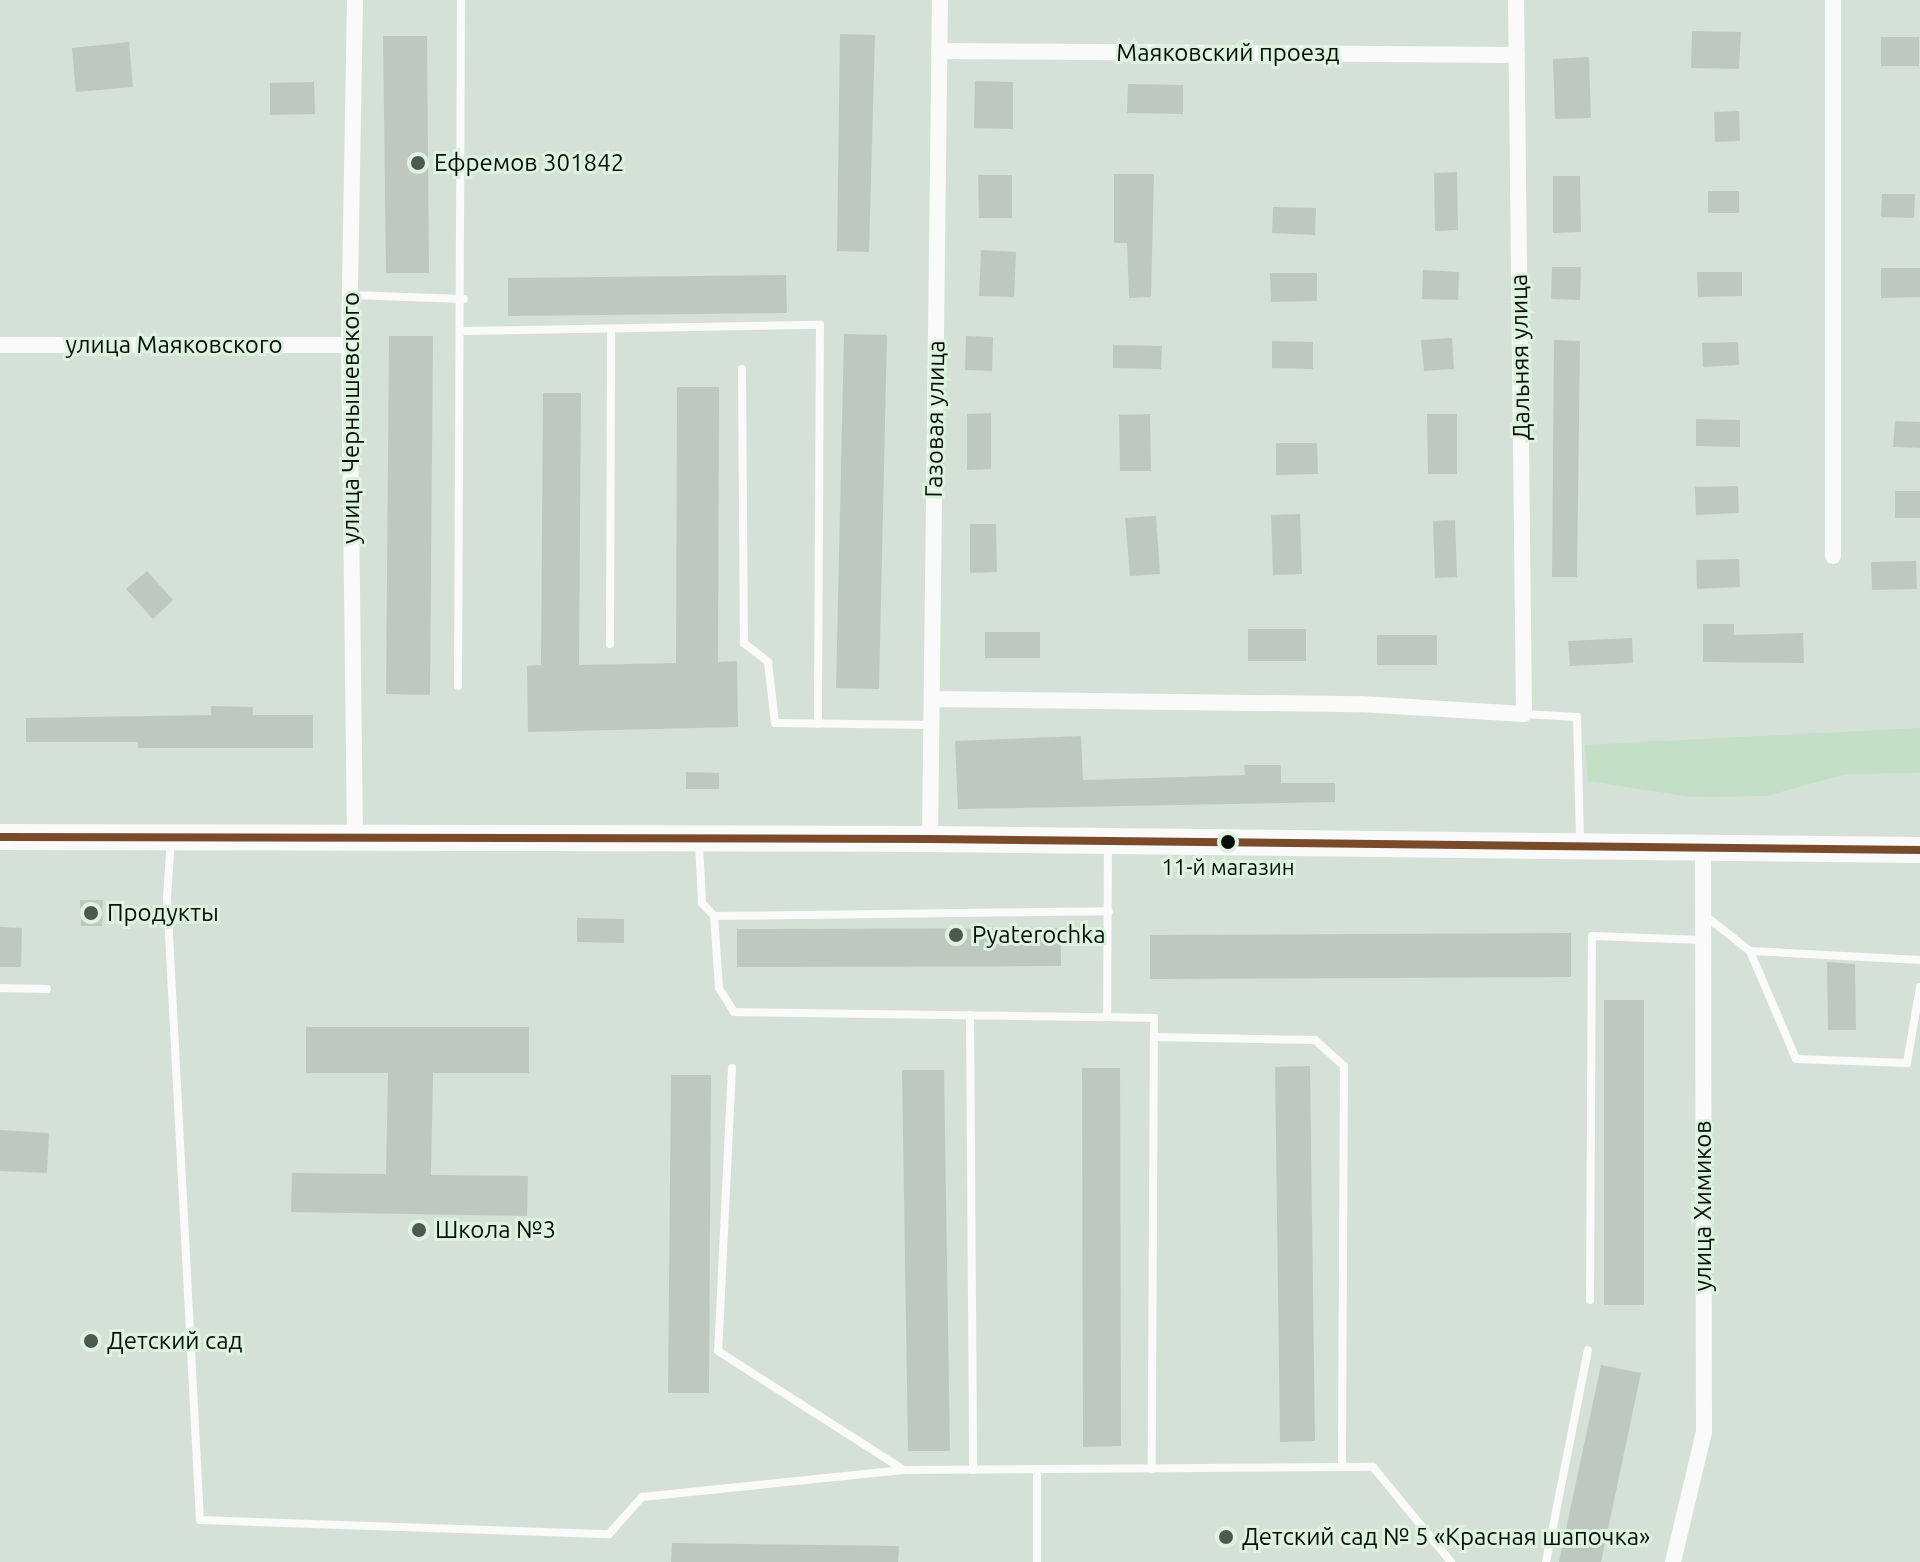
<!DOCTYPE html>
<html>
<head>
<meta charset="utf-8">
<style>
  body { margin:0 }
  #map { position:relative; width:1920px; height:1562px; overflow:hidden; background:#d5e1d6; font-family:Ubuntu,sans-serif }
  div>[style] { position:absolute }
  .green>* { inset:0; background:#c3dfc6 }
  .building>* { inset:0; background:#bec8bf }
  .lane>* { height:8px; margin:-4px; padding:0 4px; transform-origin:4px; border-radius:4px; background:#f9faf9 }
  .street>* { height:16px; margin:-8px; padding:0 8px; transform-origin:8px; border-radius:8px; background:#f9faf9 }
  .primary>* { height:26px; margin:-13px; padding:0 13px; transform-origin:13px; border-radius:13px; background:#f9faf9 }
  .bus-1>* { height:8px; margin:-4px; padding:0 4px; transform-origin:4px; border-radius:4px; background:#7a4b2a }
  .dots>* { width:22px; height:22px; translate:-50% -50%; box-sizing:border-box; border:4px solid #ddf3df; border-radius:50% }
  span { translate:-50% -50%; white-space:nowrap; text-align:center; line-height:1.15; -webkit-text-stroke:6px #ddf3df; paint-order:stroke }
  .bus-label { font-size:22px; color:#070f08 }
  .street-label { font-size:24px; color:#070f08 }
  .poi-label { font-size:24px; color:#070f08 }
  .left { translate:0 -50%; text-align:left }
</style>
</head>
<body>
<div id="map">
  <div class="green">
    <div style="clip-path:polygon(1920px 728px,1920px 773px,1846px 774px,1766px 796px,1691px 797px,1588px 781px,1585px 745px)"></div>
  </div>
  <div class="building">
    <div style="clip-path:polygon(1692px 31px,1741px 32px,1739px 69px,1691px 68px)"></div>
    <div style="clip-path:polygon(840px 34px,875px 35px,869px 252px,837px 251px)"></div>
    <div style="clip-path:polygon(383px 36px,427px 36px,429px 273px,386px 273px)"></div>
    <div style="clip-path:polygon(1881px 37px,1919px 37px,1919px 66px,1881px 66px)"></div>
    <div style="clip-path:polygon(129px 42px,133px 87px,76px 92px,72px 48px)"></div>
    <div style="clip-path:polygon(1589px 57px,1591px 118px,1555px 119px,1553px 59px)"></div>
    <div style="clip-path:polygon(975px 81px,1013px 82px,1013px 129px,974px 128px)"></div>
    <div style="clip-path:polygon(314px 82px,315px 114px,270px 115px,270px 83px)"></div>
    <div style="clip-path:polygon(1128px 84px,1183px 85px,1183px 114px,1127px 113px)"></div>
    <div style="clip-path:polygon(1739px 111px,1740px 141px,1715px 142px,1714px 112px)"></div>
    <div style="clip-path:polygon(1457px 172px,1458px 230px,1435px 231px,1434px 173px)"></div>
    <div style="clip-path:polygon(1114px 174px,1154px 174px,1151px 297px,1129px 298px,1127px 243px,1114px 243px)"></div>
    <div style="clip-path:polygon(978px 175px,1012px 175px,1012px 218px,979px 218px)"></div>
    <div style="clip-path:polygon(1553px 176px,1580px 176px,1581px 232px,1553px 233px)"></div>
    <div style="clip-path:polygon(1708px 191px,1739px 191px,1739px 213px,1708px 213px)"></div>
    <div style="clip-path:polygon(1882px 194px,1915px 194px,1914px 218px,1881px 217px)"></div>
    <div style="clip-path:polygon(1273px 207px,1316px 208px,1315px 235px,1272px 233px)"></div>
    <div style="clip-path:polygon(981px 250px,1016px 252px,1014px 297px,979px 296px)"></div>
    <div style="clip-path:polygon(1552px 267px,1581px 267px,1580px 300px,1551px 299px)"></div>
    <div style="clip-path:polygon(1881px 268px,1920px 268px,1920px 297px,1881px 298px)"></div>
    <div style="clip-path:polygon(1423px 270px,1459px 272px,1458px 300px,1422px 299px)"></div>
    <div style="clip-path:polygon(1697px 272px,1742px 272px,1742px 296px,1698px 297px)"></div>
    <div style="clip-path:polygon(1270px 273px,1317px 273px,1317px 301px,1271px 302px)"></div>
    <div style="clip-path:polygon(786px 275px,787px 313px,508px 316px,508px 278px)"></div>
    <div style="clip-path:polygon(844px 334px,887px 335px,879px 689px,836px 688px)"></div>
    <div style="clip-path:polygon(389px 336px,433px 336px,430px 695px,386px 694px)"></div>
    <div style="clip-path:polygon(966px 336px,993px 337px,992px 371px,965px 370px)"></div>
    <div style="clip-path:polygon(1452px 338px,1454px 369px,1424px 371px,1421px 340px)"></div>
    <div style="clip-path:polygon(1554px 340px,1580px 341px,1577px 577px,1552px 577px)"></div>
    <div style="clip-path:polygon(1272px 341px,1313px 342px,1313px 369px,1272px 368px)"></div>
    <div style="clip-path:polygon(1738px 342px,1739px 365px,1703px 367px,1702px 343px)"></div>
    <div style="clip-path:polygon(1113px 345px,1162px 346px,1161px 369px,1113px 368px)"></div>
    <div style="clip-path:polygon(677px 387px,719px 387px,718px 662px,737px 661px,738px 727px,528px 732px,527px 666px,541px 665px,543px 393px,581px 393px,579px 665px,676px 663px)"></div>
    <div style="clip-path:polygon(991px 413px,991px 469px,967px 470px,967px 414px)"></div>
    <div style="clip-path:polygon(1150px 414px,1151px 471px,1120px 471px,1119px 415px)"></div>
    <div style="clip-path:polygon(1427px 414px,1457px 414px,1457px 474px,1428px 474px)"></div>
    <div style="clip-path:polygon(1696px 419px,1740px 420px,1740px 447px,1696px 446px)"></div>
    <div style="clip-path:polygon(1895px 421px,1920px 422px,1920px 448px,1893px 447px)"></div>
    <div style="clip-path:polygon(1276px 443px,1317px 443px,1318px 474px,1276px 475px)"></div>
    <div style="clip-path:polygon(1738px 486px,1739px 513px,1696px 515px,1695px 487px)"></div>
    <div style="clip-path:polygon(1895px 491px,1920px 491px,1920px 518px,1895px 518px)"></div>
    <div style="clip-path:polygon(1300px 514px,1302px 574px,1273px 575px,1271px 515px)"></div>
    <div style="clip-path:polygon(1156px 516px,1160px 574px,1130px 576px,1125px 518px)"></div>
    <div style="clip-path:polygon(1455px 520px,1457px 577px,1435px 578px,1433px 521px)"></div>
    <div style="clip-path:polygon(970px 524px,996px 524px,997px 572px,970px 573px)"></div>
    <div style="clip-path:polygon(1739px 559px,1740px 587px,1697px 589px,1696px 560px)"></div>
    <div style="clip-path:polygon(1916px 561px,1917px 589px,1872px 590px,1871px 562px)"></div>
    <div style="clip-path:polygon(147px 571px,173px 600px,153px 619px,126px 589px)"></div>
    <div style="clip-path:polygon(1703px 624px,1734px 624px,1734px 635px,1803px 633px,1804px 663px,1703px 662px)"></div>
    <div style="clip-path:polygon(1248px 629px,1306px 629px,1306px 661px,1248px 661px)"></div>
    <div style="clip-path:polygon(985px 632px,1040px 632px,1040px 658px,985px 658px)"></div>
    <div style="clip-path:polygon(1377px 635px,1437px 635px,1437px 665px,1377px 665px)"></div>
    <div style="clip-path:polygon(1632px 638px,1633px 663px,1570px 666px,1568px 641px)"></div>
    <div style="clip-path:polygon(211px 706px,253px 707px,253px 715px,313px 715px,313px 748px,138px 748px,138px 742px,26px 742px,26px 718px,211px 715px)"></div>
    <div style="clip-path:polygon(1081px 736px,1083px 780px,1245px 775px,1244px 765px,1281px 765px,1281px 783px,1335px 783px,1335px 802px,958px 809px,955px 741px)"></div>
    <div style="clip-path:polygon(686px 772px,719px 773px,719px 789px,686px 789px)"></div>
    <div style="clip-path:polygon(80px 900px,103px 900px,102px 926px,81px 926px)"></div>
    <div style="clip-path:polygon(577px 918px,624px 919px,624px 943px,577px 942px)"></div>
    <div style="clip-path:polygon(0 927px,22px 928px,21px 967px,0 967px)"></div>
    <div style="clip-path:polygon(1061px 928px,1061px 966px,737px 967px,737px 929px)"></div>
    <div style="clip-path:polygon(1571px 933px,1571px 977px,1150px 979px,1150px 935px)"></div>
    <div style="clip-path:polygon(1827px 962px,1855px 964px,1856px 1030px,1828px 1030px)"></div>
    <div style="clip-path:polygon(1604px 1000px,1644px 1000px,1644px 1305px,1604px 1305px)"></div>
    <div style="clip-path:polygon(306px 1027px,529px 1027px,529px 1073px,433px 1073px,431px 1175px,528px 1176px,527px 1216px,291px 1212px,292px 1173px,386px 1174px,388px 1073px,306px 1073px)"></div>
    <div style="clip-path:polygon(1310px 1066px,1315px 1441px,1280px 1442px,1275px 1067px)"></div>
    <div style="clip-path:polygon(1082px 1068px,1120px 1068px,1121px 1446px,1083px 1447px)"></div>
    <div style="clip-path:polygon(902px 1070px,944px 1070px,950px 1451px,908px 1451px)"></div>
    <div style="clip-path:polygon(671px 1075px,711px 1075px,709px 1393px,668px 1393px)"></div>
    <div style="clip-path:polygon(0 1130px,49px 1133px,47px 1173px,0 1171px)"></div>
    <div style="clip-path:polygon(1601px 1365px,1641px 1373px,1601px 1562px,1559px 1562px)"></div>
    <div style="clip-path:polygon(672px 1543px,899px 1546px,898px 1562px,671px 1562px)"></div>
  </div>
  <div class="lane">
    <div style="left:351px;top:295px;width:113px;rotate:2deg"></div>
    <div style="left:464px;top:331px;width:356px;rotate:-1deg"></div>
    <div style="left:820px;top:325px;width:399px;rotate:90.3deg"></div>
    <div style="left:742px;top:369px;width:274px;rotate:89.6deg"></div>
    <div style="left:744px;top:643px;width:31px;rotate:38deg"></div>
    <div style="left:768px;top:662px;width:61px;rotate:83.5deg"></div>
    <div style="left:775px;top:723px;width:156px;rotate:0.7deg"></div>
    <div style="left:610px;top:644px;width:315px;rotate:-89.8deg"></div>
    <div style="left:458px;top:686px;width:686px;rotate:-89.75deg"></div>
    <div style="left:1524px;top:714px;width:53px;rotate:3.2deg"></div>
    <div style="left:1577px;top:717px;width:126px;rotate:88.6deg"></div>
    <div style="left:171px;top:840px;width:57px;rotate:94deg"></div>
    <div style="left:167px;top:897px;width:624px;rotate:86.97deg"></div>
    <div style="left:200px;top:1520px;width:409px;rotate:2deg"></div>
    <div style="left:609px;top:1534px;width:50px;rotate:-48.3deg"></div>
    <div style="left:642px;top:1497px;width:263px;rotate:-5.9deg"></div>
    <div style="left:699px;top:843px;width:60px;rotate:87.1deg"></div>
    <div style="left:702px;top:903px;width:18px;rotate:47deg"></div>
    <div style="left:714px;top:916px;width:72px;rotate:86deg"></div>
    <div style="left:719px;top:988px;width:28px;rotate:58deg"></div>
    <div style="left:734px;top:1012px;width:373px;rotate:0.8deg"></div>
    <div style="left:1108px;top:844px;width:173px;rotate:90.3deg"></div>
    <div style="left:1107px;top:1017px;width:47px;rotate:1.2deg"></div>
    <div style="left:1154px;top:1018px;width:451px;rotate:90.3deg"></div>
    <div style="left:1703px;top:914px;width:60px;rotate:38.2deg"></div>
    <div style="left:1750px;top:951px;width:170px;rotate:3deg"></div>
    <div style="left:714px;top:916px;width:395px;rotate:-0.7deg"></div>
    <div style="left:1750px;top:951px;width:117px;rotate:66.9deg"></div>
    <div style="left:1796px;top:1059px;width:111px;rotate:2.1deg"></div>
    <div style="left:1907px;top:1063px;width:77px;rotate:-80.3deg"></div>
    <div style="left:0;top:988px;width:47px;rotate:1.2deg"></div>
    <div style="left:970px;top:1015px;width:455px;rotate:89.6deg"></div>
    <div style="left:1154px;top:1037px;width:161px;rotate:1.1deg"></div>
    <div style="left:1315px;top:1040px;width:39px;rotate:42deg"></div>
    <div style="left:1344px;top:1066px;width:401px;rotate:90.3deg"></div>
    <div style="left:732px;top:1068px;width:283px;rotate:92.8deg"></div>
    <div style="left:718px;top:1351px;width:221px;rotate:32.6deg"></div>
    <div style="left:904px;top:1470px;width:469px;rotate:-0.4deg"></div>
    <div style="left:1373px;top:1467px;width:123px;rotate:50.6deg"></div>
    <div style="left:1590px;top:1300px;width:364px;rotate:-89.7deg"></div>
    <div style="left:1592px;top:936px;width:110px;rotate:2.1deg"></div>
    <div style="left:1037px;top:1470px;width:92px;rotate:90deg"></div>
    <div style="left:1546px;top:1562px;width:216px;rotate:-78.8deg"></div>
  </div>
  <div class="street">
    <div style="left:355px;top:0;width:345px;rotate:91deg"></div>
    <div style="left:349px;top:345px;width:491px;rotate:89.3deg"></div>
    <div style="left:939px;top:51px;width:578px;rotate:0.4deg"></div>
    <div style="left:0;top:345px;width:349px"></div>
    <div style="left:1833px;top:556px;width:556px;rotate:-90deg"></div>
    <div style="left:933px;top:699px;width:428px;rotate:0.7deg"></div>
    <div style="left:1361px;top:704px;width:163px;rotate:3.5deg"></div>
    <div style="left:1524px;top:714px;width:714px;rotate:-90.64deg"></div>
    <div style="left:930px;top:839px;width:839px;rotate:-89.32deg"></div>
    <div style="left:1673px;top:1562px;width:134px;rotate:-76.6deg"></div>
    <div style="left:1704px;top:1432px;width:585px;rotate:-90.1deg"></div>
  </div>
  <div class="primary">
    <div style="left:0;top:837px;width:930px;rotate:0.12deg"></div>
    <div style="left:930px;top:839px;width:990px;rotate:0.64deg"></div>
  </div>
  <div class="bus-1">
    <div style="left:0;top:837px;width:930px;rotate:0.12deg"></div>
    <div style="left:930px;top:839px;width:990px;rotate:0.64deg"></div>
  </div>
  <div class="dots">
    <div style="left:418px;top:163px;background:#4f5850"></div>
    <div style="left:1228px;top:842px;background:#070f08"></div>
    <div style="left:91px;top:913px;background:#4f5850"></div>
    <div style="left:956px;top:935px;background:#4f5850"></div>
    <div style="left:419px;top:1230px;background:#4f5850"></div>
    <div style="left:91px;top:1341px;background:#4f5850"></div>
    <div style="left:1226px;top:1537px;background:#4f5850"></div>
  </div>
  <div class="bus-label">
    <span style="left:1228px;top:867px">11-й магазин</span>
  </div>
  <div class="street-label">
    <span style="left:1228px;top:53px">Маяковский проезд</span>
    <span style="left:174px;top:345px">улица Маяковского</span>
    <span style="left:1520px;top:357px;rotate:-91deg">Дальняя улица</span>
    <span style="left:351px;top:418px;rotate:-90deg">улица Чернышевского</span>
    <span style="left:935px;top:419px;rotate:-89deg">Газовая улица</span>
    <span style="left:1703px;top:1206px;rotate:-90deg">улица Химиков</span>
  </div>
  <div class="poi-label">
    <span class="left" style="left:434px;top:163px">Ефремов 301842</span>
    <span class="left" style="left:107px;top:913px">Продукты</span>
    <span class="left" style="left:972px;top:935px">Pyaterochka</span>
    <span class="left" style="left:435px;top:1230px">Школа №3</span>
    <span class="left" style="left:107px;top:1341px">Детский сад</span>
    <span class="left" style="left:1242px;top:1537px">Детский сад № 5 «Красная шапочка»</span>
  </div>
</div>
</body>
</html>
